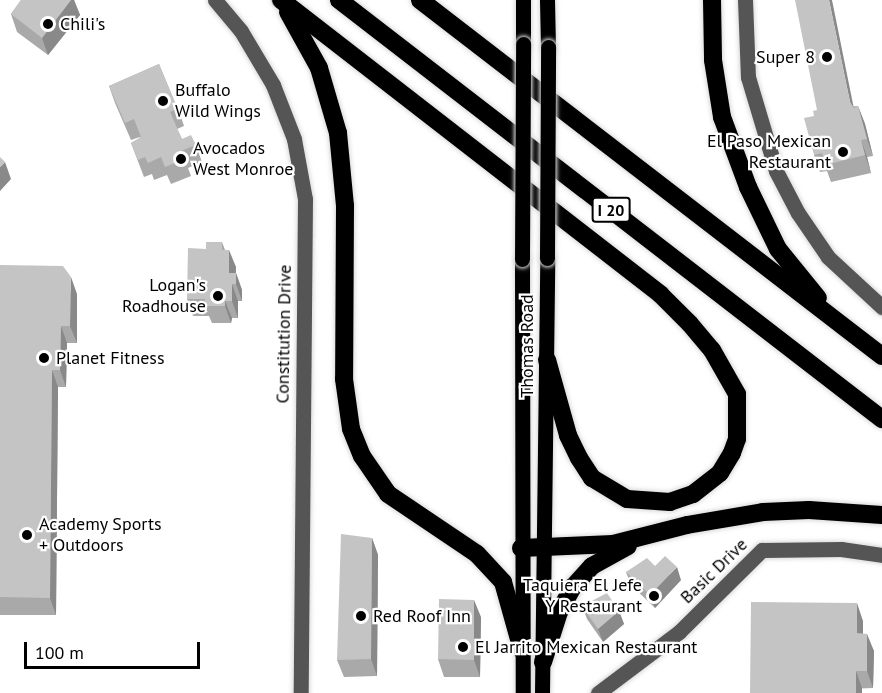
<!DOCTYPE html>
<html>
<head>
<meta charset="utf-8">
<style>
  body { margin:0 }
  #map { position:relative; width:882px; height:693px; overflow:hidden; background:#fff; font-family:"PT Sans",sans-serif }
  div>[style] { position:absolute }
  .roads { filter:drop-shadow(0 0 2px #dbdbdb) drop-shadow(0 0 2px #dbdbdb) }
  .minor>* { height:15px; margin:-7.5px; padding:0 7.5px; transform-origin:7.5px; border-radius:7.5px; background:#555 }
  .major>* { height:15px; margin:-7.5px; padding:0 7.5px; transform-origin:7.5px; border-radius:7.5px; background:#000 }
  .highway>* { height:18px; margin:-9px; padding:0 9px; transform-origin:9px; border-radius:9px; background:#000 }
  .bridges { filter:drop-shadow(0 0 2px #dbdbdb) drop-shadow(0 0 2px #dbdbdb) }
  .major-bridge>* { height:15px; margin:-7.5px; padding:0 7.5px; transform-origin:7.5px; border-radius:7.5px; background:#000 }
  .wall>* { inset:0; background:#a9a9a9 }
  .shaded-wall>* { inset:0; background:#898989 }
  .building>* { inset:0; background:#c4c4c4 }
  .dots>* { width:16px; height:16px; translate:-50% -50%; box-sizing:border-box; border:3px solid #fff; border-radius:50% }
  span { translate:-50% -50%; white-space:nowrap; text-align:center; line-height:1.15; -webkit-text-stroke:4.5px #fff; paint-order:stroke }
  .shield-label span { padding:2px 4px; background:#fff; border:2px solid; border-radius:4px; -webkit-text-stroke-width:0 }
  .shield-label { font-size:16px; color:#000; font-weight:700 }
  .poi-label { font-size:18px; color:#000 }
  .left { translate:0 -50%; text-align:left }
  .right { translate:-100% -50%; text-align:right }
  .street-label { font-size:18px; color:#000 }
  .scale { position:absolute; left:24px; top:642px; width:176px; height:27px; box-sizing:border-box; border:3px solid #000; border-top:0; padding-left:8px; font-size:18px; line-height:21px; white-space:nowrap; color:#000; -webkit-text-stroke:4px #fff; paint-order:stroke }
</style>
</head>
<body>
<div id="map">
  <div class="roads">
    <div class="minor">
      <div style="left:215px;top:0;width:40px;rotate:50deg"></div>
      <div style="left:241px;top:31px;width:63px;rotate:59.3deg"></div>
      <div style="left:273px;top:85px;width:58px;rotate:68.7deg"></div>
      <div style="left:294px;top:139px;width:61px;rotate:79.6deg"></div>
      <div style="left:305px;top:199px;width:494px;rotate:90.5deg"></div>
      <div style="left:745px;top:0;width:77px;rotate:87.8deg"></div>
      <div style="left:748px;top:77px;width:98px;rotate:73.4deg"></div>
      <div style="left:776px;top:171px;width:47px;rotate:62.4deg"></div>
      <div style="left:798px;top:213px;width:53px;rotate:55.7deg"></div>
      <div style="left:828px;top:257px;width:74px;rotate:42.8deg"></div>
      <div style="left:598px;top:693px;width:101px;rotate:-37deg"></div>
      <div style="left:679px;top:632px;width:117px;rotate:-44.7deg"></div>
      <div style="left:762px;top:550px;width:79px;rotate:-0.7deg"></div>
      <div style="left:841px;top:549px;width:41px;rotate:8.3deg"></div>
    </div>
    <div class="major">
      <div style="left:523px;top:0;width:44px;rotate:90deg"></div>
      <div style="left:547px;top:0;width:47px;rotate:88.8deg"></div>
      <div style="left:522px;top:259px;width:434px;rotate:89.9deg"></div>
      <div style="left:542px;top:693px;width:435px;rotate:-89.3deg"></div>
    </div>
    <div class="highway">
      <div style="left:281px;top:0;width:480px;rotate:37.8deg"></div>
      <div style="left:660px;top:294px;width:42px;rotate:45deg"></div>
      <div style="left:690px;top:324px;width:34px;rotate:50deg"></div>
      <div style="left:712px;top:350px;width:51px;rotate:60.4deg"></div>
      <div style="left:737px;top:394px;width:45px;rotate:90deg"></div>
      <div style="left:737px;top:439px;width:15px;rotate:110deg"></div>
      <div style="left:732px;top:453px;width:23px;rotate:121deg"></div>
      <div style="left:720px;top:473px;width:34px;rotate:142deg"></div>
      <div style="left:693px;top:494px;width:24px;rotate:161deg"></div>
      <div style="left:670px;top:502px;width:43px;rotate:-176deg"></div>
      <div style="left:627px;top:499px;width:41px;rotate:-149deg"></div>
      <div style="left:592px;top:478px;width:24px;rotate:-123deg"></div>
      <div style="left:579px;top:458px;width:25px;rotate:-116deg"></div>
      <div style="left:568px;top:435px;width:78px;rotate:-105.6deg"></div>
      <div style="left:339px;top:0;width:686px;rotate:37.66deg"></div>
      <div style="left:420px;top:0;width:583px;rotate:37.62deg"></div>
      <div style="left:712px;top:0;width:60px;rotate:89deg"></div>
      <div style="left:713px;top:60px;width:58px;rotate:81deg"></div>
      <div style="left:722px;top:117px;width:75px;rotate:69.6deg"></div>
      <div style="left:748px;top:187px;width:69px;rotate:64.2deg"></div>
      <div style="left:778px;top:249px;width:63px;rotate:50.8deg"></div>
      <div style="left:288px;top:12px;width:64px;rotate:61deg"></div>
      <div style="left:319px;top:68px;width:68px;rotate:73.7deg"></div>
      <div style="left:338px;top:133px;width:73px;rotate:84.5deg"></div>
      <div style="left:345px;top:206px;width:173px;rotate:90.3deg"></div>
      <div style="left:344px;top:379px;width:50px;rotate:82deg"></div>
      <div style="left:351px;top:429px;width:29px;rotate:68deg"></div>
      <div style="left:362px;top:456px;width:46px;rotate:55.6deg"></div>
      <div style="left:388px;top:494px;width:107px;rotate:34deg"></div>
      <div style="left:477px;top:554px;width:38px;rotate:47deg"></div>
      <div style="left:503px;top:582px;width:71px;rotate:74.4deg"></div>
      <div style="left:521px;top:548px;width:92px;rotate:-2.5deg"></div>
      <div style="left:613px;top:544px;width:76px;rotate:-14.4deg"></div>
      <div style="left:687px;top:525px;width:77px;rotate:-9.7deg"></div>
      <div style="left:763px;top:512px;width:46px;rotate:-2.5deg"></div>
      <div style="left:809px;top:510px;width:73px;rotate:3.9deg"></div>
      <div style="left:543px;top:662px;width:52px;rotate:-72.3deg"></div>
      <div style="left:559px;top:612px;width:29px;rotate:-61deg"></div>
      <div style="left:573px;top:587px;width:28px;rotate:-48deg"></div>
      <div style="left:592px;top:566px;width:41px;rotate:-29.1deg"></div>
    </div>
  </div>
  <div class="bridges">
    <div class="major-bridge">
      <div style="left:547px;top:258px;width:211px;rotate:-89.7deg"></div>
      <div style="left:522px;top:259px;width:215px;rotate:-89.7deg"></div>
    </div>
  </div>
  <div class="wall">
    <div style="clip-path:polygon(21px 0,74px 0,80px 15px,48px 55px,17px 32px,11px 14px)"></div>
    <div style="clip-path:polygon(159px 64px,181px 117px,184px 126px,177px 129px,182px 139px,196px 145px,202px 162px,188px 168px,191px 176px,171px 184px,167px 175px,154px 180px,152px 174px,144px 177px,131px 143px,140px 138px,140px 137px,131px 140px,115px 103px,109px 86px)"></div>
    <div style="clip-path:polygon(858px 106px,865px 124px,873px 156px,867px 157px,871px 173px,831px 182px,827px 171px,820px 172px,814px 155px,814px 116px,817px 110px)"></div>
    <div style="clip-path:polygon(222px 242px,225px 250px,236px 267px,236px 273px,242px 290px,242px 301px,238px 301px,238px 318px,232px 318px,231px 323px,212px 323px,209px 316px,193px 316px,187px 299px,206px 249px)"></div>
    <div style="clip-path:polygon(0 265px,77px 294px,77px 343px,67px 343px,66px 387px,58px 387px,56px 615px,0 615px)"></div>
    <div style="clip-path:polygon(372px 538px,378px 555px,377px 676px,344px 677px,337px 660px)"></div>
    <div style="clip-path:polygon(655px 566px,681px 580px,655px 608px,631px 585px,626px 572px)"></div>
    <div style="clip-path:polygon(582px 606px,619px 611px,624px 624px,603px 642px,587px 619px)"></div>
    <div style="clip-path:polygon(481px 617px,480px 677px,444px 677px,438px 659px)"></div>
    <div style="clip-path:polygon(863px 621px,863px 634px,874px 651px,873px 688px,750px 693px)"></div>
  </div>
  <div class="shaded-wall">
    <div style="clip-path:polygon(71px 0,74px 0,80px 15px,48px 55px,42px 38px)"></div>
    <div style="clip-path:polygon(829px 0,832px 0,856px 119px,850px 102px)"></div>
    <div style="clip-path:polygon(858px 106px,865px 124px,873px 156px,867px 139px)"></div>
    <div style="clip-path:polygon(861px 140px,867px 157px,871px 173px,865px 155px)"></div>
    <div style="clip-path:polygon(5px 162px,11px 179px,0 191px,0 167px)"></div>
    <div style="clip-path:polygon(229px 250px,236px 267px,235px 284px,229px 273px)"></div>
    <div style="clip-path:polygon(236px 273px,242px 290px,242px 301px,236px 284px)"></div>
    <div style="clip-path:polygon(71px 277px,77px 294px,77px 343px,70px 326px)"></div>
    <div style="clip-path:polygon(232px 284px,238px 301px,238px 318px,232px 301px)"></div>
    <div style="clip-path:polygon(225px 301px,232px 318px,231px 323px,225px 306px)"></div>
    <div style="clip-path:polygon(61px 326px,67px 343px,66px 387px,60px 370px)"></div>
    <div style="clip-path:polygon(52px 370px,58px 387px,56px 615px,50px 598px)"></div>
    <div style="clip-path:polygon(372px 538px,378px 555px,377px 676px,371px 659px)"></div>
    <div style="clip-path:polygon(677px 567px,681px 580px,655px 608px,650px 595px)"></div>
    <div style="clip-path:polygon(474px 600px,481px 617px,480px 677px,474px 660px)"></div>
    <div style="clip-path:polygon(857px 603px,863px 621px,863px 651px,857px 633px)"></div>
    <div style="clip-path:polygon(619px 611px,624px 624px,603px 642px,598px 629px)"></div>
    <div style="clip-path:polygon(867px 634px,874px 651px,873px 688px,867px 671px)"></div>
    <div style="clip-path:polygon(856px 671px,862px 688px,862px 693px,856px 693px)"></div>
  </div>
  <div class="building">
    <div style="clip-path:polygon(21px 0,71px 0,42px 38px,11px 14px)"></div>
    <div style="clip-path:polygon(795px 0,829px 0,850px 102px,854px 108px,858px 106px,867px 139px,861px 140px,865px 155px,825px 165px,822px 153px,814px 155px,804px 118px,814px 116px,813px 111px,817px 110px)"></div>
    <div style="clip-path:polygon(159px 64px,174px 100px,177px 109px,170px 112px,182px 139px,191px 135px,196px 145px,181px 151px,185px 159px,165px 167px,161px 157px,148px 163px,145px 157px,138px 160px,131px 143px,141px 137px,134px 119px,125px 123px,109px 86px)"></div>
    <div style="clip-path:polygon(0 157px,5px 162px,0 167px)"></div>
    <div style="clip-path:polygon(206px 242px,222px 242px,222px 250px,229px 250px,229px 273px,236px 273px,236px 284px,232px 284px,232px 301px,225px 301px,225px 306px,205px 306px,205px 299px,187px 299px,188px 248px,206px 249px)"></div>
    <div style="clip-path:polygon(0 265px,63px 266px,71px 277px,70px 326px,61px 326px,60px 370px,52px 370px,50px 598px,0 597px)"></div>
    <div style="clip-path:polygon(341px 534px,372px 538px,371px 659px,337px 660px)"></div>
    <div style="clip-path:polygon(665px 556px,677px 567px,650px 595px,626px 572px,647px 558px,655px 566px)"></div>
    <div style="clip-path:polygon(607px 593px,619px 611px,598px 629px,582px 606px)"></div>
    <div style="clip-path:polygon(439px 599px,474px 600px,474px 660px,438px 659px)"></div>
    <div style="clip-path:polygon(751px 602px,857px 603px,857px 633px,867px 634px,867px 671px,856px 671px,856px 693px,750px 693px)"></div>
  </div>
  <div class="dots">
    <div style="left:48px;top:24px;background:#000"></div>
    <div style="left:827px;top:57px;background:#000"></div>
    <div style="left:163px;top:101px;background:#000"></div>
    <div style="left:843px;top:152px;background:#000"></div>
    <div style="left:181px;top:159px;background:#000"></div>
    <div style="left:218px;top:296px;background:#000"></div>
    <div style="left:44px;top:358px;background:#000"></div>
    <div style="left:27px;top:535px;background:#000"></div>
    <div style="left:654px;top:596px;background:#000"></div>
    <div style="left:361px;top:616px;background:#000"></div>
    <div style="left:463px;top:647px;background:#000"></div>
  </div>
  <div class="shield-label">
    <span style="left:611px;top:210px">I 20</span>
  </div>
  <div class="poi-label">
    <span class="left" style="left:60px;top:24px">Chili's</span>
    <span class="right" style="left:815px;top:57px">Super 8</span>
    <span class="left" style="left:175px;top:101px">Buffalo<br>Wild Wings</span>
    <span class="right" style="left:831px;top:152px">El Paso Mexican<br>Restaurant</span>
    <span class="left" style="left:193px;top:159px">Avocados<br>West Monroe</span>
    <span class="right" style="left:206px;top:296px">Logan's<br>Roadhouse</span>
    <span class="left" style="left:56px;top:358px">Planet Fitness</span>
    <span class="left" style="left:39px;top:535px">Academy Sports<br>+ Outdoors</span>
    <span class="right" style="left:642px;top:596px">Taquiera El Jefe<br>Y Restaurant</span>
    <span class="left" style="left:373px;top:616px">Red Roof Inn</span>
    <span class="left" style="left:475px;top:647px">El Jarrito Mexican Restaurant</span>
  </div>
  <div class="street-label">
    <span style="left:284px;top:334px;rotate:-89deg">Constitution Drive</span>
    <span style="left:527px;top:346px;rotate:-90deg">Thomas Road</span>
    <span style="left:714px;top:571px;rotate:-44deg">Basic Drive</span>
  </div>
  <div class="scale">100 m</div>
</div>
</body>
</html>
